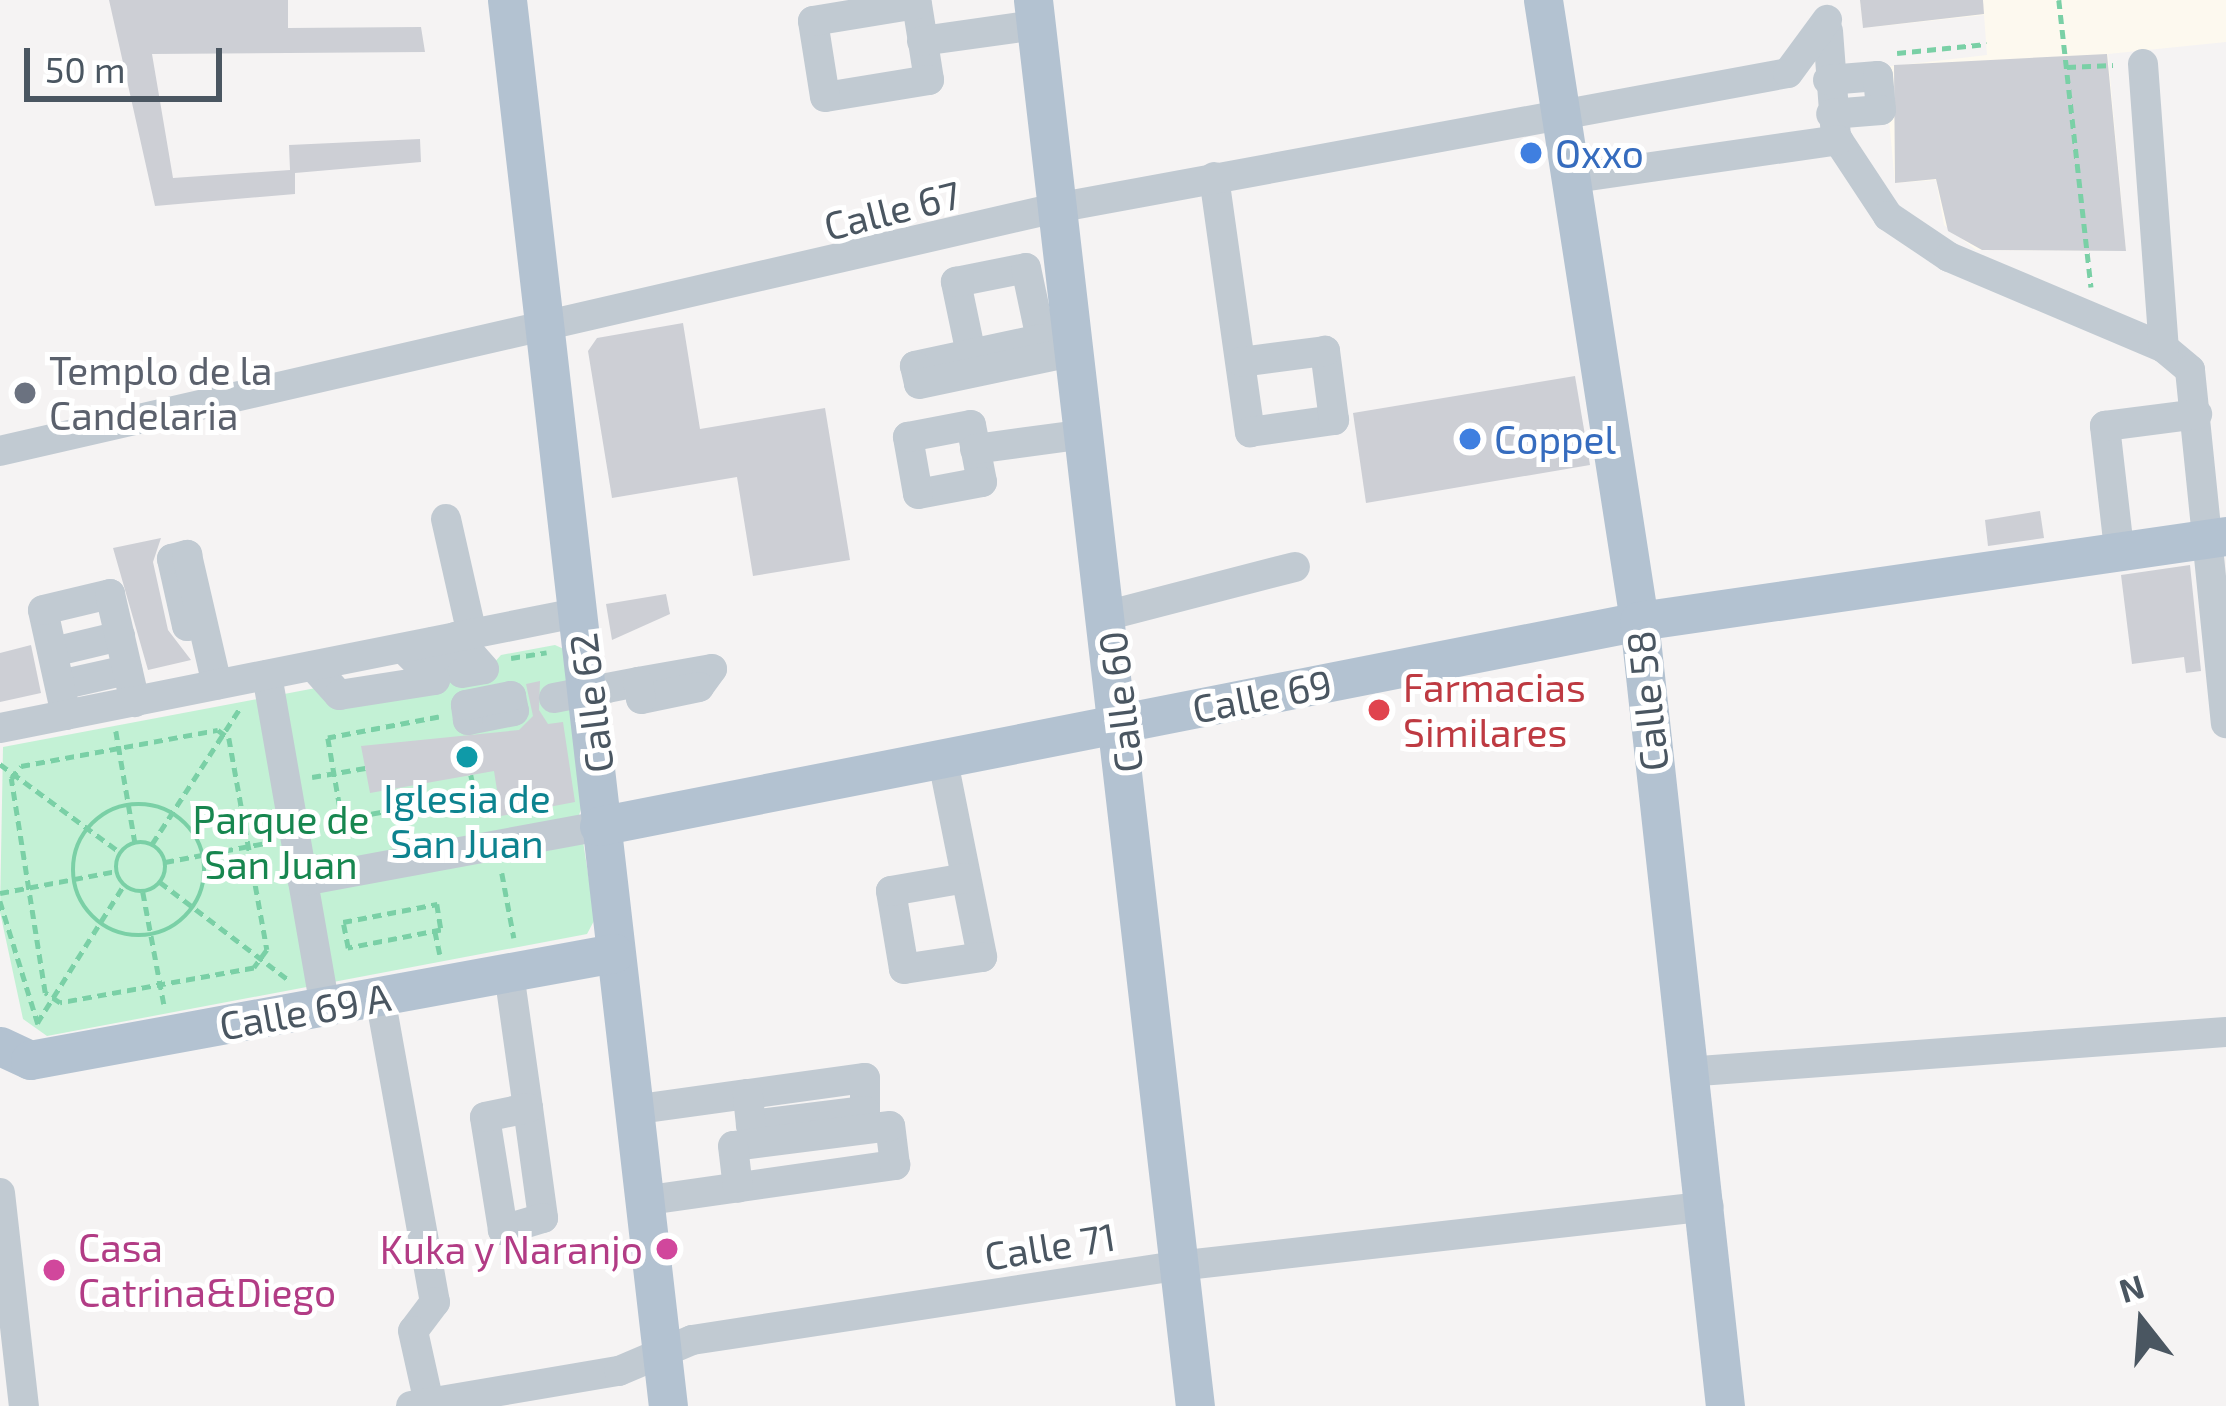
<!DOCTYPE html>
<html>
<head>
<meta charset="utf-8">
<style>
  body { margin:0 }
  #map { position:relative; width:2226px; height:1406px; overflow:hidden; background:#f5f3f3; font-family:"Exo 2",sans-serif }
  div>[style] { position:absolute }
  .commercial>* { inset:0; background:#fdf9ef }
  .green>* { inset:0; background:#c3f1d5 }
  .building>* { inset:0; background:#cdcfd5 }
  .path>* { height:4.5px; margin-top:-2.25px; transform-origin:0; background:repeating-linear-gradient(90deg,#7ad0a6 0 9px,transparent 0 15px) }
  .path>.ring { margin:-2.25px; padding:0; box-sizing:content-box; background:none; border:4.5px solid #7ad0a6; border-radius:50% }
  .minor>* { height:30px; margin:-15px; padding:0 15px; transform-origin:15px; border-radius:15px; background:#c1cad2 }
  .major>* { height:39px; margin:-19.5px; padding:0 19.5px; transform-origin:19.5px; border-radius:19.5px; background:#b3c2d1 }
  .dots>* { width:33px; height:33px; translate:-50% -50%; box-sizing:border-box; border:6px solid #fff; border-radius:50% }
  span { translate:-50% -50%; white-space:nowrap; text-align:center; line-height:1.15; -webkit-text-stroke:10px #fff; paint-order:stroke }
  .shop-label { font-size:39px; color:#366cbe }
  .left { translate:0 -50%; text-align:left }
  .street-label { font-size:39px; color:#4a5661 }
  .worship-label { font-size:39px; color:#5b616d }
  .health-label { font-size:39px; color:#be3a42 }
  .culture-label { font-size:39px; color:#0d838f }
  .park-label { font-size:39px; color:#17864f }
  .hotel-label { font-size:39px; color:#b23c85 }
  .right { translate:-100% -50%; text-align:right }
  .north { position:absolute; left:2082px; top:1262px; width:120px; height:120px; -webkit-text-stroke:9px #fff; paint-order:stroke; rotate:343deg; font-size:33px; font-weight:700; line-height:48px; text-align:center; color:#4a5661 }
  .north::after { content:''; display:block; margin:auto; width:42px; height:54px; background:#4a5661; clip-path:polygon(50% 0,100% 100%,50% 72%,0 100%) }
  .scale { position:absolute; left:24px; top:48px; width:198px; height:54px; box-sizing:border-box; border:6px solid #4a5661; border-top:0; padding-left:15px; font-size:36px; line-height:42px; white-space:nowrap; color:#4a5661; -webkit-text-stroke:9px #fff; paint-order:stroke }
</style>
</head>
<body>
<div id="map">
  <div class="commercial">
    <div style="clip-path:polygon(1860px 0,2226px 0,2226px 42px,2108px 54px,2126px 251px,1976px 250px,1944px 225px,1936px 180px,1895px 183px,1884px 67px,1987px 55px,1984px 15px,1863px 28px)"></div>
  </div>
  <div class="green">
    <div style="clip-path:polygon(555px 645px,566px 650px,589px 785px,579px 815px,595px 919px,587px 934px,47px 1036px,23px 1019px,0 912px,3px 747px,321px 687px,483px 675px,501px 655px)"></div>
  </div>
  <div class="building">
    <div style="clip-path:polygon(109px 0,288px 0,288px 28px,421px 27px,425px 52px,152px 54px,173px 178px,290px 170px,289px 145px,420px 139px,421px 162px,295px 173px,295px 194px,155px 206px)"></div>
    <div style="clip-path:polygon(1860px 0,1983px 0,1984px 14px,1863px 28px)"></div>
    <div style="clip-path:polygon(2107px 54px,2126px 251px,1982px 250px,1948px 231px,1936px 179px,1895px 183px,1894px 65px)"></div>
    <div style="clip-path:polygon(683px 323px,700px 429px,825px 408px,850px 560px,753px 576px,737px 477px,612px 498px,588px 351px,597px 338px)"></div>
    <div style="clip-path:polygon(1575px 376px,1590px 465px,1366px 503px,1353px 413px)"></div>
    <div style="clip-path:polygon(2040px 511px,2044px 538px,1988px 546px,1985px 520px)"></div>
    <div style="clip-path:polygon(161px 538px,153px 562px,168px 630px,191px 660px,148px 670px,113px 548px)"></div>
    <div style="clip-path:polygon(2190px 565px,2201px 671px,2186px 673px,2184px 657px,2132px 664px,2121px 575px)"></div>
    <div style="clip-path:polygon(666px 594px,670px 614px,612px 640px,606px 604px)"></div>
    <div style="clip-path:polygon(31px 645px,41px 693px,0 702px,0 653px)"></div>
    <div style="clip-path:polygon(540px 681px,539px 710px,548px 724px,563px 722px,575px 802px,501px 816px,494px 771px,370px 793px,361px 746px,519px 730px,533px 716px,526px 684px)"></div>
  </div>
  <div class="path">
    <div style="left:2059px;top:0;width:289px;rotate:83.6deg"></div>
    <div style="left:1897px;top:53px;width:90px;rotate:-5.7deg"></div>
    <div style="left:2067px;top:67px;width:46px;rotate:-2.5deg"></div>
    <div style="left:511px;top:658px;width:36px;rotate:-9deg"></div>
    <div style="left:439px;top:717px;width:113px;rotate:169.3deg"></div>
    <div style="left:328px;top:738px;width:82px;rotate:80.2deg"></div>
    <div style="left:342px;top:819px;width:136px;rotate:-10.2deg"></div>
    <div style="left:218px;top:730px;width:14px;rotate:36deg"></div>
    <div style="left:229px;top:738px;width:215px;rotate:79.8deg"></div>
    <div style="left:267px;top:950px;width:22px;rotate:126deg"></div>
    <div style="left:254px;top:968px;width:197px;rotate:169.8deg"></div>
    <div style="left:60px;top:1003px;width:18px;rotate:-146deg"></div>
    <div style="left:45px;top:993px;width:217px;rotate:-99deg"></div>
    <div style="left:11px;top:779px;width:16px;rotate:-52deg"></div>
    <div style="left:21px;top:766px;width:200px;rotate:-10.4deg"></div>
    <div style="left:116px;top:731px;width:113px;rotate:80.3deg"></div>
    <div style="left:0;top:764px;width:149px;rotate:36.3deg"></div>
    <div style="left:471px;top:775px;width:43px;rotate:77.9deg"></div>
    <div style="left:312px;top:777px;width:54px;rotate:-9.6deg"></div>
    <div class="ring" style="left:73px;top:804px;width:127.5px;height:127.5px"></div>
    <div class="ring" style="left:116px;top:842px;width:45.5px;height:45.5px"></div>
    <div style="left:152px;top:844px;width:162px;rotate:-57.1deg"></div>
    <div style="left:165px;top:862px;width:103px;rotate:-10.7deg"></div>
    <div style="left:502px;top:873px;width:66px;rotate:79.5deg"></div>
    <div style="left:160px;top:882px;width:163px;rotate:37.3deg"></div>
    <div style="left:143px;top:892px;width:114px;rotate:79.4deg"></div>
    <div style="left:0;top:893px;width:118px;rotate:-10.7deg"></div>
    <div style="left:0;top:901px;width:129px;rotate:72.8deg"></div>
    <div style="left:437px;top:904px;width:26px;rotate:81deg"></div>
    <div style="left:441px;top:930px;width:95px;rotate:169deg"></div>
    <div style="left:348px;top:948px;width:26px;rotate:-101deg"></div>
    <div style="left:343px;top:922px;width:96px;rotate:-10.8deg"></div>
    <div style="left:435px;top:931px;width:24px;rotate:78deg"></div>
    <div style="left:37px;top:1023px;width:163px;rotate:-57.8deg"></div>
  </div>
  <div class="minor">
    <div style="left:917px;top:4px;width:77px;rotate:81deg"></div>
    <div style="left:929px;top:80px;width:105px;rotate:170.7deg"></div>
    <div style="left:825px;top:97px;width:77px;rotate:-99deg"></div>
    <div style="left:813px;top:21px;width:105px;rotate:-9.3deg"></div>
    <div style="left:1828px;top:31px;width:106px;rotate:85.7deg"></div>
    <div style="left:1836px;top:137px;width:95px;rotate:56.6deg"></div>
    <div style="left:1888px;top:216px;width:73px;rotate:33.9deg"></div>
    <div style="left:1949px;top:257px;width:233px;rotate:22.9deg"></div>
    <div style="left:2164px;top:348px;width:34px;rotate:40deg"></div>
    <div style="left:2190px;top:370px;width:355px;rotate:84.2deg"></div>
    <div style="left:922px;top:41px;width:115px;rotate:-8deg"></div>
    <div style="left:2143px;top:64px;width:285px;rotate:85.8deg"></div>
    <div style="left:1828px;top:80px;width:50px;rotate:-4.6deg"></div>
    <div style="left:1878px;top:76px;width:34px;rotate:85deg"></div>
    <div style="left:1881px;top:110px;width:50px;rotate:175.4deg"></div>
    <div style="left:1214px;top:177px;width:258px;rotate:82deg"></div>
    <div style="left:1250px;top:432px;width:85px;rotate:-8.1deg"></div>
    <div style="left:1334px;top:420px;width:70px;rotate:-97.4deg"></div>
    <div style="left:1325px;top:351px;width:84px;rotate:172.5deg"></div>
    <div style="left:1568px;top:179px;width:273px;rotate:-8.2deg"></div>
    <div style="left:971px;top:354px;width:74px;rotate:-101.8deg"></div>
    <div style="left:956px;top:282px;width:71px;rotate:-11.3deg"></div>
    <div style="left:1026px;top:268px;width:73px;rotate:78.1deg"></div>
    <div style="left:1041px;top:339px;width:129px;rotate:167.9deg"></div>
    <div style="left:915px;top:366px;width:18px;rotate:77deg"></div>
    <div style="left:919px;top:384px;width:159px;rotate:-11.9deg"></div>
    <div style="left:971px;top:425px;width:58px;rotate:79.1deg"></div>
    <div style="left:982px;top:482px;width:65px;rotate:169.4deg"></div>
    <div style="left:918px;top:494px;width:58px;rotate:-100deg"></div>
    <div style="left:908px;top:437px;width:64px;rotate:-10.8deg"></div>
    <div style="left:975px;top:449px;width:112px;rotate:-7.7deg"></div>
    <div style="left:0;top:451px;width:1084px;rotate:-12.96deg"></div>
    <div style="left:1056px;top:208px;width:744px;rotate:-10.45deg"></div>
    <div style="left:1788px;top:73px;width:66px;rotate:-53.7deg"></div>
    <div style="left:446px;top:519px;width:118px;rotate:77.3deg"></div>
    <div style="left:2119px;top:549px;width:124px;rotate:-96.5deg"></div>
    <div style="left:2105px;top:426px;width:93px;rotate:-7.4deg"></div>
    <div style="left:1109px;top:615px;width:192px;rotate:-14.5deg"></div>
    <div style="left:202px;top:623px;width:15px;rotate:169deg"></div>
    <div style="left:187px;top:626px;width:69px;rotate:-102.6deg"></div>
    <div style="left:172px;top:559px;width:16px;rotate:-15deg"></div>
    <div style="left:187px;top:555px;width:133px;rotate:77deg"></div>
    <div style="left:433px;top:642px;width:42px;rotate:46.9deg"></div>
    <div style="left:462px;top:673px;width:22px;rotate:-10deg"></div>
    <div style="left:484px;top:669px;width:43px;rotate:-131.2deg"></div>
    <div style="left:53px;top:652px;width:69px;rotate:-13.4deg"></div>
    <div style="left:313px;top:666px;width:39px;rotate:48deg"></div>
    <div style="left:339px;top:695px;width:97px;rotate:-8.9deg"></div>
    <div style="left:435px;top:680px;width:45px;rotate:-135deg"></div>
    <div style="left:267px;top:675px;width:337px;rotate:80.1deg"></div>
    <div style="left:60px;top:685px;width:69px;rotate:-12.6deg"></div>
    <div style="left:511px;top:696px;width:15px;rotate:79deg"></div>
    <div style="left:514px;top:711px;width:47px;rotate:168.9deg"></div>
    <div style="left:468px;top:720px;width:15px;rotate:-98deg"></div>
    <div style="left:466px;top:705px;width:46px;rotate:-11.3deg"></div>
    <div style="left:554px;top:698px;width:37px;rotate:-11deg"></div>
    <div style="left:590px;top:691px;width:17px;rotate:-10deg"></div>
    <div style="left:607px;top:688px;width:32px;rotate:-11deg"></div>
    <div style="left:638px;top:682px;width:75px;rotate:-10deg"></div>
    <div style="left:712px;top:669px;width:22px;rotate:126deg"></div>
    <div style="left:699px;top:687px;width:59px;rotate:168.3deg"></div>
    <div style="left:641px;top:699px;width:17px;rotate:-100deg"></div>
    <div style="left:66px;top:715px;width:107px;rotate:-102.4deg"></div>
    <div style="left:43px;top:610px;width:69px;rotate:-13.4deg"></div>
    <div style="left:110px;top:594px;width:111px;rotate:77deg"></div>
    <div style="left:0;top:728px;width:592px;rotate:-11.29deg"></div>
    <div style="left:942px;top:756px;width:205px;rotate:78.7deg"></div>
    <div style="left:982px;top:957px;width:79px;rotate:171.3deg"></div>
    <div style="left:904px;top:969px;width:79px;rotate:-99.5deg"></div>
    <div style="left:891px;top:891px;width:76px;rotate:-9.8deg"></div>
    <div style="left:303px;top:881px;width:301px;rotate:-10.5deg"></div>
    <div style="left:509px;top:973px;width:136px;rotate:82deg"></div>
    <div style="left:528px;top:1108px;width:111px;rotate:82.2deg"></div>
    <div style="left:543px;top:1218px;width:42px;rotate:163.3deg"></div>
    <div style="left:503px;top:1230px;width:114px;rotate:-99.1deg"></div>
    <div style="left:485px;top:1117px;width:44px;rotate:-11.8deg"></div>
    <div style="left:380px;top:997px;width:310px;rotate:79.8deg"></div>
    <div style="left:435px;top:1302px;width:36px;rotate:127deg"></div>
    <div style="left:413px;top:1331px;width:74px;rotate:77.5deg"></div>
    <div style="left:1686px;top:1072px;width:541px;rotate:-4.24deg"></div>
    <div style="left:632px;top:1110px;width:117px;rotate:-7.9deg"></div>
    <div style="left:748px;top:1094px;width:118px;rotate:-7.8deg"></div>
    <div style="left:865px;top:1078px;width:33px;rotate:90deg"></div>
    <div style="left:865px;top:1111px;width:115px;rotate:173deg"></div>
    <div style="left:751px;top:1125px;width:31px;rotate:-96deg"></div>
    <div style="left:0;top:1193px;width:214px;rotate:83.6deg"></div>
    <div style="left:642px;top:1201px;width:256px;rotate:-8.1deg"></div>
    <div style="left:895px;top:1165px;width:39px;rotate:-97deg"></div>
    <div style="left:890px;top:1126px;width:158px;rotate:172.7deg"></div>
    <div style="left:733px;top:1146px;width:42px;rotate:83.2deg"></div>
    <div style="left:411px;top:1406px;width:211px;rotate:-9.6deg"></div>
    <div style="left:619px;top:1371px;width:79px;rotate:-23deg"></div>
    <div style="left:692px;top:1340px;width:491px;rotate:-8.7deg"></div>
    <div style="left:1177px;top:1266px;width:535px;rotate:-6.43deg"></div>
  </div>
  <div class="major">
    <div style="left:507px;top:0;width:1415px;rotate:83.47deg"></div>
    <div style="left:1033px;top:0;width:1415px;rotate:83.43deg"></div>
    <div style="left:1543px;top:0;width:628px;rotate:81.21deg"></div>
    <div style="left:1639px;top:621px;width:790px;rotate:83.75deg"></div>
    <div style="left:599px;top:826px;width:1060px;rotate:-11.15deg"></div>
    <div style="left:1639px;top:621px;width:593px;rotate:-8.24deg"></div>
    <div style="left:0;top:1046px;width:33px;rotate:25deg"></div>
    <div style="left:30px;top:1060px;width:594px;rotate:-10.38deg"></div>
  </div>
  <div class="dots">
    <div style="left:1531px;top:153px;background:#3f7fe0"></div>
    <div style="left:25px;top:393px;background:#6b7280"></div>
    <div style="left:1470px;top:439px;background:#3f7fe0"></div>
    <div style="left:1379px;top:710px;background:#e0444e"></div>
    <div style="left:467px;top:757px;background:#0f9aa8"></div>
    <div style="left:667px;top:1249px;background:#d1479c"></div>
    <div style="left:54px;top:1270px;background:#d1479c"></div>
  </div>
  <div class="shop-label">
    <span class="left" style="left:1555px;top:153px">Oxxo</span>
    <span class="left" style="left:1494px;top:439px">Coppel</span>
  </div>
  <div class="street-label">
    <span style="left:892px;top:210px;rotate:-14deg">Calle 67</span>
    <span style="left:1262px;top:696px;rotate:-11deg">Calle 69</span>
    <span style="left:1647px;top:701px;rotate:-96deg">Calle 58</span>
    <span style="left:1120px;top:702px;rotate:-97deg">Calle 60</span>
    <span style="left:591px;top:703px;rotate:-97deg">Calle 62</span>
    <span style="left:305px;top:1011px;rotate:-10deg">Calle 69 A</span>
    <span style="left:1050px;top:1246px;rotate:-9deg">Calle 71</span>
  </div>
  <div class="worship-label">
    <span class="left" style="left:49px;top:393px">Templo de la<br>Candelaria</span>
  </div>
  <div class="health-label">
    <span class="left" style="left:1403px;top:710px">Farmacias<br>Similares</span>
  </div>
  <div class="culture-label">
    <span style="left:467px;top:821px">Iglesia de<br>San Juan</span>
  </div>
  <div class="park-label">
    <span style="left:281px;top:842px">Parque de<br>San Juan</span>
  </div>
  <div class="hotel-label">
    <span class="left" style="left:78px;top:1270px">Casa<br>Catrina&amp;Diego</span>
    <span class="right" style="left:643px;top:1249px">Kuka y Naranjo</span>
  </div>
  <div class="north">N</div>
  <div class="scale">50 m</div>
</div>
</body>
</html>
